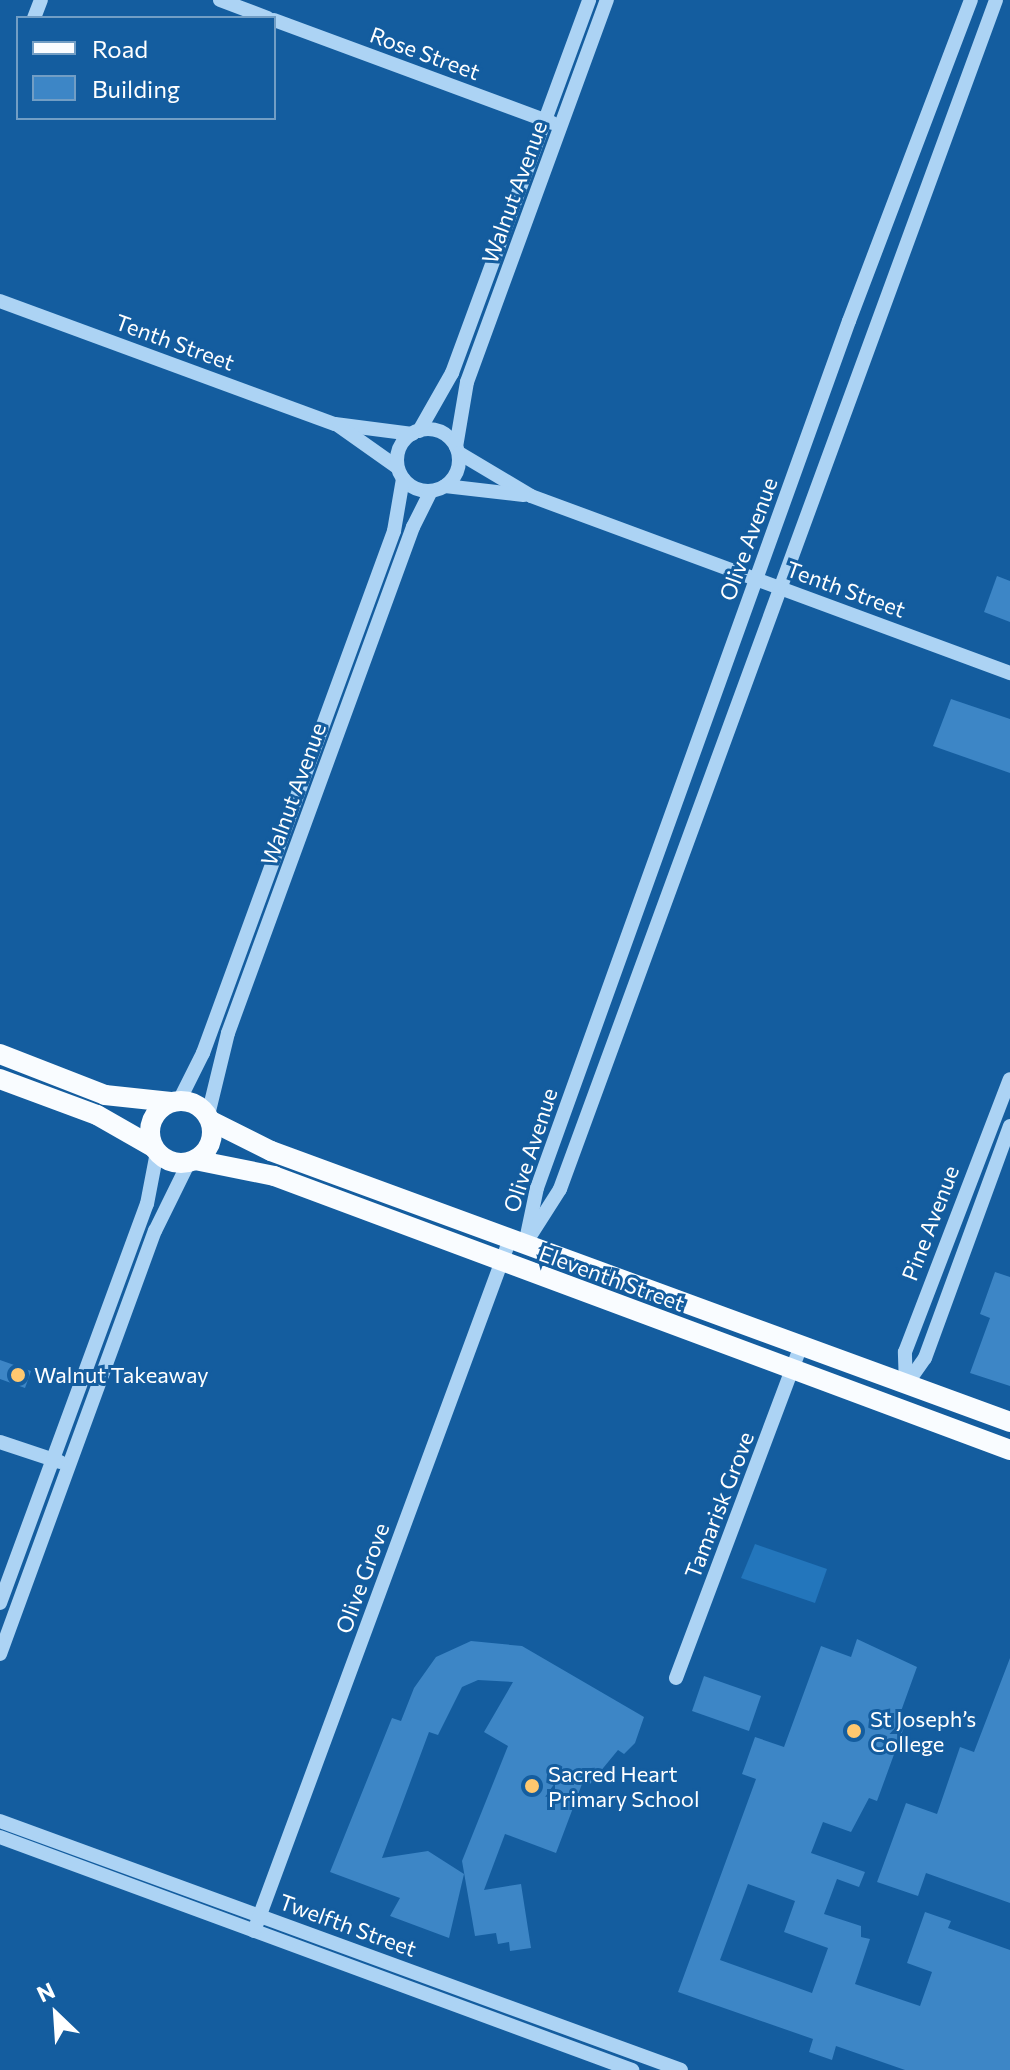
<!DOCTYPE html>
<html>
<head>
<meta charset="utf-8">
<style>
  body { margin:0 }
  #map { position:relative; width:1010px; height:2070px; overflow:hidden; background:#145d9f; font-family:Commissioner,sans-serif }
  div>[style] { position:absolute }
  .green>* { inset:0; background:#2376bc }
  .building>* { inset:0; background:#3d86c6 }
  .minor>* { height:14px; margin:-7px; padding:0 7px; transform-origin:7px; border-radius:7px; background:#acd3f4 }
  .minor>.ring { margin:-7px; padding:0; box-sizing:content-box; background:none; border:14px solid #acd3f4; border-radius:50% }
  .major>* { height:20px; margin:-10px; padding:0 10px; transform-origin:10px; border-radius:10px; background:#f9fcff }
  .major>.ring { margin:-10px; padding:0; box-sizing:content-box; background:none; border:20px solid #f9fcff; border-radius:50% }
  .dots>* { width:22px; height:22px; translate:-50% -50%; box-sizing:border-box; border:4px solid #145d9f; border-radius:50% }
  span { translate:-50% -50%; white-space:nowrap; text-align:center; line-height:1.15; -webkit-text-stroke:6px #145d9f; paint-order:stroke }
  .street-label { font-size:22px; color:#fff }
  .poi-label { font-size:22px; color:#fff }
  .left { translate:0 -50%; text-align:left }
  .legend { position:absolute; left:16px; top:16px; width:260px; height:104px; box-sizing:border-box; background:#145d9f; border:2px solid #729ec5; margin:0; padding:10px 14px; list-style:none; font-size:24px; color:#fff }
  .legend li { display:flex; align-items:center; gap:16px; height:40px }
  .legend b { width:40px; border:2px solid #729ec5 }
  .north { position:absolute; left:16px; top:1974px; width:80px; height:80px; -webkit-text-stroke:6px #145d9f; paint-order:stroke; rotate:335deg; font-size:22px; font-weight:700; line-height:32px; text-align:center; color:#fff }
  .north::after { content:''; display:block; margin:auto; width:28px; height:36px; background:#fff; clip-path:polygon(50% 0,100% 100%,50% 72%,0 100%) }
</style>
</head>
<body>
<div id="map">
  <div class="green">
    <div style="clip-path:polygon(755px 1544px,827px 1569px,815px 1603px,741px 1578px)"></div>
  </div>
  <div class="building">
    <div style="clip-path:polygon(997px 576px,1010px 581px,1010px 622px,984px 612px)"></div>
    <div style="clip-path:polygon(951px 699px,1010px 719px,1010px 773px,933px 746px)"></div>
    <div style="clip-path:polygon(995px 1272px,1010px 1277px,1010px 1386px,970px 1373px,990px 1318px,980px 1314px)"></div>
    <div style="clip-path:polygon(0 1360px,31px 1371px,25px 1388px,0 1379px)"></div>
    <div style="clip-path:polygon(evenodd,857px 1639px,917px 1667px,896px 1725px,904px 1727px,877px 1801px,869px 1798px,851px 1832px,823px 1822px,811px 1853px,865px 1872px,859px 1887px,837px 1879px,824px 1914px,861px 1926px,861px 1937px,870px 1939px,855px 1984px,920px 2006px,932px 1972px,907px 1963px,925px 1912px,951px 1921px,948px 1928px,1010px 1950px,1010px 2070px,905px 2070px,836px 2046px,832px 2060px,809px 2052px,813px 2039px,678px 1992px,756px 1779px,742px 1774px,755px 1737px,784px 1747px,821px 1646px,851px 1657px,857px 1639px,748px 1884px,795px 1901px,784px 1932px,828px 1948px,812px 1993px,720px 1960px,748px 1884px)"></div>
    <div style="clip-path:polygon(471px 1641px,522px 1646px,644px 1717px,635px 1743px,624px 1754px,618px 1750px,590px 1784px,582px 1784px,556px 1853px,505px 1834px,484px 1890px,521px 1884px,531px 1948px,510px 1951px,509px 1942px,498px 1944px,496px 1933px,475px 1936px,462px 1861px,508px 1746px,484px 1732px,513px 1682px,478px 1680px,462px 1687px,438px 1735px,429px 1732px,382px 1858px,428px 1851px,464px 1874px,449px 1938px,390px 1916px,400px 1898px,330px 1872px,392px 1718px,401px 1721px,414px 1688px,436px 1657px)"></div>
    <div style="clip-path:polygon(1010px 1658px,1010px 1903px,926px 1873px,918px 1896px,877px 1882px,906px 1803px,937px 1814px,960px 1747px,974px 1752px)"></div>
    <div style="clip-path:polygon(704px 1676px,761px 1696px,749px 1731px,692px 1711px)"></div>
  </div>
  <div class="minor">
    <div style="left:220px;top:0;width:51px;rotate:20.6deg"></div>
    <div style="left:34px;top:18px;width:19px;rotate:-69deg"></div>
    <div style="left:274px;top:20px;width:297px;rotate:20.3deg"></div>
    <div style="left:0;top:301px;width:357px;rotate:20.2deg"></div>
    <div style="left:335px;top:424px;width:78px;rotate:7.4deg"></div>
    <div style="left:339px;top:426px;width:71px;rotate:35.3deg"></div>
    <div class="ring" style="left:397px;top:429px;width:48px;height:48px"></div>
    <div style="left:419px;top:431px;width:67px;rotate:-60.4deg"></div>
    <div style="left:452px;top:373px;width:397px;rotate:-69.8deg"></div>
    <div style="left:456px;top:447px;width:66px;rotate:-80.4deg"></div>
    <div style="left:467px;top:382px;width:407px;rotate:-69.9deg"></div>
    <div style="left:459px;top:453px;width:84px;rotate:30.8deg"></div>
    <div style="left:531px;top:496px;width:511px;rotate:20.28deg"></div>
    <div style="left:445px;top:486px;width:79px;rotate:6.6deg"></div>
    <div style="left:179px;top:1101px;width:54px;rotate:-63.4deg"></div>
    <div style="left:203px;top:1053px;width:556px;rotate:-69.9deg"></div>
    <div style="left:394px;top:531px;width:53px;rotate:-80.2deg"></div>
    <div style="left:208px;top:1115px;width:84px;rotate:-76.3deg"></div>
    <div style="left:228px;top:1033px;width:539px;rotate:-69.92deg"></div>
    <div style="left:413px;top:527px;width:40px;rotate:-63.4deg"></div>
    <div style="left:526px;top:1240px;width:53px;rotate:-78.1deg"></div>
    <div style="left:537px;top:1188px;width:921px;rotate:-70.21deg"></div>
    <div style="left:849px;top:321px;width:343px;rotate:-69.2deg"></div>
    <div style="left:525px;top:1244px;width:65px;rotate:-57.5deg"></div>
    <div style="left:560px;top:1189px;width:1266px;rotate:-69.86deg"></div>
    <div style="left:906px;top:1385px;width:33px;rotate:-92deg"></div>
    <div style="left:905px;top:1352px;width:292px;rotate:-69deg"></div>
    <div style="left:906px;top:1385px;width:33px;rotate:-55deg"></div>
    <div style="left:925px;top:1358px;width:247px;rotate:-69.9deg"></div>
    <div style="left:0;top:1442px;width:63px;rotate:18.4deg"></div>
    <div style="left:0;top:1603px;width:425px;rotate:-69.8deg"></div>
    <div style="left:147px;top:1204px;width:53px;rotate:-79.1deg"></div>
    <div style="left:0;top:1654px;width:451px;rotate:-69.9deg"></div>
    <div style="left:155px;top:1231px;width:77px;rotate:-63.8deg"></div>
    <div style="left:676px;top:1678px;width:355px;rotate:-69.4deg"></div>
    <div style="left:0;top:1821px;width:725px;rotate:20.08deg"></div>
    <div style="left:0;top:1837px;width:674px;rotate:20.24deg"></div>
    <div style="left:254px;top:1931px;width:738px;rotate:-69.7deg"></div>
  </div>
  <div class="major">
    <div style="left:0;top:1054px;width:113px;rotate:21.3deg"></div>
    <div style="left:105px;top:1095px;width:66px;rotate:6.1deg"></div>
    <div style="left:0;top:1079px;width:103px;rotate:20.4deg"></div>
    <div style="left:97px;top:1115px;width:64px;rotate:29.7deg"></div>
    <div class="ring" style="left:150px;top:1101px;width:42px;height:42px"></div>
    <div style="left:211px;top:1121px;width:67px;rotate:26.6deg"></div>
    <div style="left:271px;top:1151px;width:787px;rotate:20.14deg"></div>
    <div style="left:195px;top:1160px;width:81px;rotate:11.4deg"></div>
    <div style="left:274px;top:1176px;width:785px;rotate:20.42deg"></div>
  </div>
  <div class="dots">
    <div style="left:18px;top:1375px;background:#ffc86f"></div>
    <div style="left:854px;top:1731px;background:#ffc86f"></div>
    <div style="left:532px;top:1786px;background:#ffc86f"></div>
  </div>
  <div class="street-label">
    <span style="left:425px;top:53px;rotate:20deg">Rose Street</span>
    <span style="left:514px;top:192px;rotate:-70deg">Walnut Avenue</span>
    <span style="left:175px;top:342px;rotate:20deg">Tenth Street</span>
    <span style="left:748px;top:539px;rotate:-70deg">Olive Avenue</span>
    <span style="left:846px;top:589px;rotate:20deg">Tenth Street</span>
    <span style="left:293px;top:794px;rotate:-70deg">Walnut Avenue</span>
    <span style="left:530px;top:1150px;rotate:-72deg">Olive Avenue</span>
    <span style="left:930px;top:1223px;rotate:-69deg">Pine Avenue</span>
    <span style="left:612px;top:1278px;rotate:20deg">Eleventh Street</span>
    <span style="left:719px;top:1505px;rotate:-69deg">Tamarisk Grove</span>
    <span style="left:362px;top:1578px;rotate:-70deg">Olive Grove</span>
    <span style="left:348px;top:1925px;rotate:20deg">Twelfth Street</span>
  </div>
  <div class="poi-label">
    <span class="left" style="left:34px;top:1375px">Walnut Takeaway</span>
    <span class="left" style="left:870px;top:1731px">St Joseph’s<br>College</span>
    <span class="left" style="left:548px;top:1786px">Sacred Heart<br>Primary School</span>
  </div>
  <ul class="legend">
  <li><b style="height:10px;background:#f9fcff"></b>Road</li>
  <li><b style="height:22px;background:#3d86c6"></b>Building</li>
  </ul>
  <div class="north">N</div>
</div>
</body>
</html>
